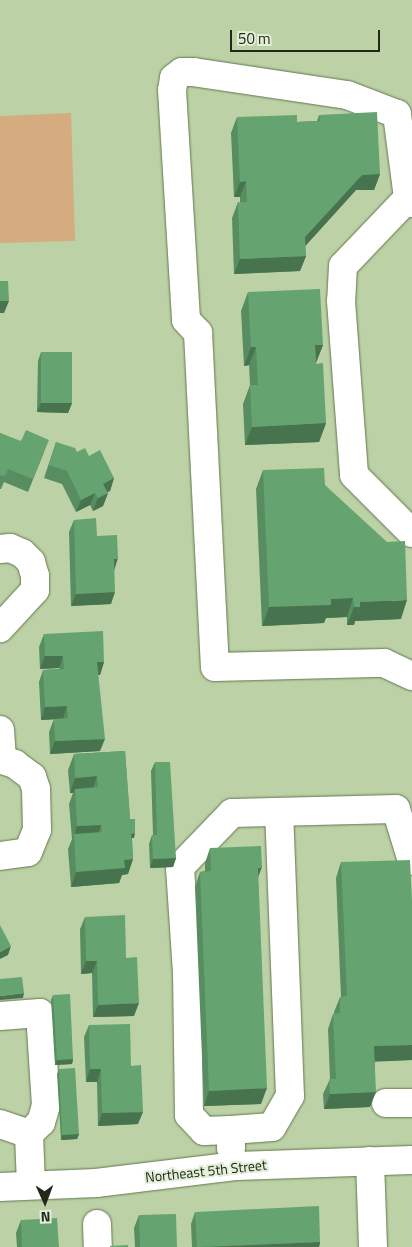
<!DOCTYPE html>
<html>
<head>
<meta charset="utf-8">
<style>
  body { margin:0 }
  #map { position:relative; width:412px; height:1247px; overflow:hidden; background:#bcd2a6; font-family:"Titillium Web",sans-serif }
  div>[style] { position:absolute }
  .green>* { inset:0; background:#d4ac7f }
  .roads { filter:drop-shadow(0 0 1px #64774f) drop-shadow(0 0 1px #64774f) }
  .minor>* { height:28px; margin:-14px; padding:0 14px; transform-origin:14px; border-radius:14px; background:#fff }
  .wall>* { inset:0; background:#578d61 }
  .shaded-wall>* { inset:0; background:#47734f }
  .building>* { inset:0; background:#65a471 }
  span { translate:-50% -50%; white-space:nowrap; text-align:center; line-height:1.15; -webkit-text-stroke:4px #e3eed8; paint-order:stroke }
  .street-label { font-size:14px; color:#212918 }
  .north { position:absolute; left:20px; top:1177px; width:50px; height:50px; -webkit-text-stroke:4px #e3eed8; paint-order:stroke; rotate:178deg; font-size:14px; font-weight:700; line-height:20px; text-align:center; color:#212918 }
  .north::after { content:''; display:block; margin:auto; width:18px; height:22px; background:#212918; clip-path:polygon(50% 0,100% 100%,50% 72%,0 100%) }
  .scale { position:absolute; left:230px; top:30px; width:150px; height:22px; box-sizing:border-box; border:2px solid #212918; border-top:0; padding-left:6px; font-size:15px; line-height:18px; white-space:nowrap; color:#212918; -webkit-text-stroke:4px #e3eed8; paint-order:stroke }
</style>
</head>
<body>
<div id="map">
  <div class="green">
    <div style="clip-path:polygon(71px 113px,75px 241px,0 243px,0 116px)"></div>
  </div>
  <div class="roads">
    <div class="minor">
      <div style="left:408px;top:198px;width:94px;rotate:133.7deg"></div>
      <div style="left:343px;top:266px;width:35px;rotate:93deg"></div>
      <div style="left:341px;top:301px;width:174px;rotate:85.7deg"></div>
      <div style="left:354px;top:475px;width:82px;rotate:45deg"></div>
      <div style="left:412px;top:203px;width:6px;rotate:-129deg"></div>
      <div style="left:408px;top:198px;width:85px;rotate:-97.5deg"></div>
      <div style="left:397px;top:114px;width:53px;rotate:-159.2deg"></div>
      <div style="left:347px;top:95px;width:155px;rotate:-171.5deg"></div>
      <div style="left:194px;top:72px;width:12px;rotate:180deg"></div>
      <div style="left:182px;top:72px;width:10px;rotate:143deg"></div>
      <div style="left:174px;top:78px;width:12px;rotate:99deg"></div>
      <div style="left:172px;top:90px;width:230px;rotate:86.5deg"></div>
      <div style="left:186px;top:320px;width:18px;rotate:47deg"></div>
      <div style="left:198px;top:333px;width:334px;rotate:87.1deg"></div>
      <div style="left:215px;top:667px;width:169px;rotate:-1.4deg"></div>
      <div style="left:384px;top:663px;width:31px;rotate:25deg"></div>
      <div style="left:0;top:549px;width:10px;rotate:-6deg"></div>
      <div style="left:10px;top:548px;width:13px;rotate:23deg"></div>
      <div style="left:22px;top:553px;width:13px;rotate:45deg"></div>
      <div style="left:31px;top:562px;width:15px;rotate:74deg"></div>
      <div style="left:35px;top:576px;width:14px;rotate:90deg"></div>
      <div style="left:35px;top:590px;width:52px;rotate:132.6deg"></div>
      <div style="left:0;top:730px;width:30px;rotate:86deg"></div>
      <div style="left:0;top:856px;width:28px;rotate:-8deg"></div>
      <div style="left:28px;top:852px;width:24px;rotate:-68deg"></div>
      <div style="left:37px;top:830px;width:41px;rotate:-91.4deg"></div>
      <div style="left:36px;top:789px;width:13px;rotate:-108deg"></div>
      <div style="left:32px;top:777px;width:21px;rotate:-143deg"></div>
      <div style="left:15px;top:764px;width:14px;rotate:-163deg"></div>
      <div style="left:0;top:1016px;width:40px;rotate:-4.3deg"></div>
      <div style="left:40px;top:1013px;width:92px;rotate:86.3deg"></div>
      <div style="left:46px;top:1105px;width:18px;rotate:106deg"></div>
      <div style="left:41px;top:1122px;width:17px;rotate:135deg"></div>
      <div style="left:29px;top:1134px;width:51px;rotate:87.8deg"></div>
      <div style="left:386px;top:1103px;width:26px"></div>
      <div style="left:0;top:1124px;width:31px;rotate:19deg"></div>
      <div style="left:231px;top:1130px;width:27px;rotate:178deg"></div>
      <div style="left:204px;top:1131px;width:22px;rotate:-133deg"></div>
      <div style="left:189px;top:1115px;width:142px;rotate:-90.8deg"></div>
      <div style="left:187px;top:973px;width:106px;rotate:-93.8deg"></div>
      <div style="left:180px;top:867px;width:75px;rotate:-46.1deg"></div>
      <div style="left:232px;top:813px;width:164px;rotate:-1.4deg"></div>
      <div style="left:396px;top:809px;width:54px;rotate:72.9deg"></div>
      <div style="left:231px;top:1148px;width:18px;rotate:-90deg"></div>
      <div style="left:231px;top:1130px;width:41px;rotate:-4.2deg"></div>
      <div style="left:272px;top:1127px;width:36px;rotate:-60deg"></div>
      <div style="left:290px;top:1096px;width:284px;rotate:-92.2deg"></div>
      <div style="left:370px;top:1161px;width:86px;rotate:88deg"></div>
      <div style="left:0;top:1187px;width:96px;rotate:-2.4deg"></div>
      <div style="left:96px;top:1183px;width:142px;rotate:-6.9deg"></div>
      <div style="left:237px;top:1166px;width:175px;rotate:-2deg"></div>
      <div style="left:97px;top:1224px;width:23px;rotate:88deg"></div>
    </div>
  </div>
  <div class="wall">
    <div style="clip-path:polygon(319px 115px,380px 174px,374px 190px,356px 190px,305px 246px,306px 256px,300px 271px,234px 274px,232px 218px,238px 202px,240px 202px,240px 197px,234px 197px,231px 133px,237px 117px,297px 122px,317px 121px)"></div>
    <div style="clip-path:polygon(248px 292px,323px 345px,316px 362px,326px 423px,319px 442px,245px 445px,243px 404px,250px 385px,249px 365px,244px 366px,241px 311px)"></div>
    <div style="clip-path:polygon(41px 352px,72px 403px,68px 413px,37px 412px,38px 361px)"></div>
    <div style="clip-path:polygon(0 433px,44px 452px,28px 492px,4px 482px,1px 489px,0 489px)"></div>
    <div style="clip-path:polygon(56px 442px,77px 452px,89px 456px,114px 478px,110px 491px,107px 492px,108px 493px,103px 506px,93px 511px,90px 505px,76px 512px,62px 484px,44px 478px)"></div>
    <div style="clip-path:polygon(263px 470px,325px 485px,401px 619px,355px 621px,354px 625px,347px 625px,347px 617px,326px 618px,324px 623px,262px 626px,256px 489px)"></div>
    <div style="clip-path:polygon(74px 520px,97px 536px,114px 569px,111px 604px,71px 606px,69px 532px)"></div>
    <div style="clip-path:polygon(44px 634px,104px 662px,100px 675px,98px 675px,100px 751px,50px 754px,49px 732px,54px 719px,41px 720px,39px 682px,43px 670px,59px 669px,59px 668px,40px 669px,39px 647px)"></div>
    <div style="clip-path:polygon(125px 751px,130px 819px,134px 838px,132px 838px,133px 859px,128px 874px,122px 875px,119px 883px,71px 887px,68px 849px,72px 839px,69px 804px,73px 793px,70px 793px,68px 770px,74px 754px)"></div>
    <div style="clip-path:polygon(155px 762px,176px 858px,173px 867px,150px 868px,149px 844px,152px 835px,153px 835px,151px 771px)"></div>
    <div style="clip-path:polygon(210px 848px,258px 877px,261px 1104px,204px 1106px,195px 887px,200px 872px,205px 871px,205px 863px)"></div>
    <div style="clip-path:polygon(341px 862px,412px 901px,412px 1060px,375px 1061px,370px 1107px,324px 1109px,323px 1094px,330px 1079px,328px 1029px,333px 1014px,334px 1014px,334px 1012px,340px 997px,341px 997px,336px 878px)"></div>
    <div style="clip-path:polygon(85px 917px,126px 958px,134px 1016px,93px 1017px,92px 973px,81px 974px,80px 929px)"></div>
    <div style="clip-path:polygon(53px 995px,73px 1059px,72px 1064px,55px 1065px,51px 1000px)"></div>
    <div style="clip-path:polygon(89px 1025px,131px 1066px,138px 1124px,98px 1126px,97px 1082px,86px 1082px,84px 1037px)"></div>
    <div style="clip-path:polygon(59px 1069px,79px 1134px,77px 1139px,61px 1140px,57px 1074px)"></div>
    <div style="clip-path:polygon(195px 1212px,320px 1242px,319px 1247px,192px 1247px,191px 1224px)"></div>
    <div style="clip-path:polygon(139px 1215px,177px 1247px,135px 1247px,134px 1228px)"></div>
    <div style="clip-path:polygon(21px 1220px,59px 1247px,17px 1247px,16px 1233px)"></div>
  </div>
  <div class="shaded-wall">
    <div style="clip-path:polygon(380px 174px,374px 190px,356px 190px,299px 253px,305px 237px,362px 175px)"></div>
    <div style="clip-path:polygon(246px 181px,240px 197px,234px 197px,240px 182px)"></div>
    <div style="clip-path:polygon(306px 256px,300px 271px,234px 274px,240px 259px)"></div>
    <div style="clip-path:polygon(0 301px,9px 301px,4px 313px,0 313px)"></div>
    <div style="clip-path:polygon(315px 345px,323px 345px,316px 363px)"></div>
    <div style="clip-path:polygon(251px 347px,256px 347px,249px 365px,244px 366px)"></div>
    <div style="clip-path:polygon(41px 403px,72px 403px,68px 413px,37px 412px)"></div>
    <div style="clip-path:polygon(326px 423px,319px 442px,245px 445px,252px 427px)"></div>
    <div style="clip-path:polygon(114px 478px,110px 491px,98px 496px,103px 484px)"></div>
    <div style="clip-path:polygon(95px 493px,90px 505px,76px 512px,81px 500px)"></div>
    <div style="clip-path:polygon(108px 493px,103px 506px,93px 511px,98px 498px)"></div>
    <div style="clip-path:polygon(118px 558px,114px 571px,114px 559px)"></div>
    <div style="clip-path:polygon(115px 592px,111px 604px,71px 606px,76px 594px)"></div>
    <div style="clip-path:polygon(353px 598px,347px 617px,326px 618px,324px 623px,262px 626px,269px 607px,331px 599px)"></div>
    <div style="clip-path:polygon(407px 600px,401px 619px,355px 621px,354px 625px,347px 625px,354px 607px,360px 602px)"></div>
    <div style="clip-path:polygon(45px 656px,63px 656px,59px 668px,40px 669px)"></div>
    <div style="clip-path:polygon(97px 662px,104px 662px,100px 675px,92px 675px)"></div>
    <div style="clip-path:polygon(67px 706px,63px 719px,41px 720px,45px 707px)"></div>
    <div style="clip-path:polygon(105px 739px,100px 751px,50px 754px,55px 741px)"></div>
    <div style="clip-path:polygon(97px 776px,92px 792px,75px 789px,73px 793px,70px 793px,75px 778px)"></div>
    <div style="clip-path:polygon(101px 825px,96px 840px,74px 836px,77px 826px)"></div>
    <div style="clip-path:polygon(135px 833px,134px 838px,126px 838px,128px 834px)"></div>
    <div style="clip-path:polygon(176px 858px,173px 867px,150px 868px,153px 859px)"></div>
    <div style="clip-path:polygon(133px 859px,128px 874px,122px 875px,119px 883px,71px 887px,76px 872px,124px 860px)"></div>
    <div style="clip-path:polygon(262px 867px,256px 883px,258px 868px)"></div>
    <div style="clip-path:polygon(11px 946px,8px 955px,0 959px,0 952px)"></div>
    <div style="clip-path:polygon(86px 961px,97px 961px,92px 973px,81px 974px)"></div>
    <div style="clip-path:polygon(24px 993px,23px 998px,0 1000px,0 996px)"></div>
    <div style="clip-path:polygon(139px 1003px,134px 1016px,93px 1017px,98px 1005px)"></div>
    <div style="clip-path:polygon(412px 1045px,412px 1060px,368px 1062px,374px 1046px)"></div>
    <div style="clip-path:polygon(73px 1059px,72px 1064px,55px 1065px,57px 1060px)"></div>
    <div style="clip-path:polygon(90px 1069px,101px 1069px,97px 1082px,86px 1082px)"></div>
    <div style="clip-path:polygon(267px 1088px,261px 1104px,204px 1106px,209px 1091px)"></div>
    <div style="clip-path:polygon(376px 1092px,370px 1107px,324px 1109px,330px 1094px)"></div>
    <div style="clip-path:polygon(143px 1112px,138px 1124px,98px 1126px,102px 1113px)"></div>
    <div style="clip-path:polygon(79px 1134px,77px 1139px,61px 1140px,62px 1135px)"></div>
    <div style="clip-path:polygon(320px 1242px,319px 1247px,212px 1247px)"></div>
  </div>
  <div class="building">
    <div style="clip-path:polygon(377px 112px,380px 174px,362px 175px,305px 237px,306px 256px,240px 259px,238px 202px,247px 202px,246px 181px,240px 182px,237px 117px,297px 115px,297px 122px,320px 121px,319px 115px)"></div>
    <div style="clip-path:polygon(0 281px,8px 281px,9px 301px,0 301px)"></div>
    <div style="clip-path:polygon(320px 289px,323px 345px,315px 345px,316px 364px,323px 363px,326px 423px,252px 427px,250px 385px,258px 385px,256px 347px,251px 347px,248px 292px)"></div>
    <div style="clip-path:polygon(41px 352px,72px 352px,72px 403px,41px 403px)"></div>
    <div style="clip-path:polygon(26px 430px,49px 440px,33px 479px,8px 469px,5px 476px,0 475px,0 433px,21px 441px)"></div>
    <div style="clip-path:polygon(56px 442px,75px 448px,77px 452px,85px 448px,89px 456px,100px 450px,114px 478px,103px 484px,108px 493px,98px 498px,95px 493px,81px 500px,67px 471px,49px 465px)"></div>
    <div style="clip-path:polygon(324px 468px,325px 485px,387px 542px,405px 541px,407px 600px,360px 602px,360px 607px,354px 607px,353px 598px,331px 599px,331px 605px,269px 607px,263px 470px)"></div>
    <div style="clip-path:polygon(96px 518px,97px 536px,117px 535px,118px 558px,114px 559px,115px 592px,76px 594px,74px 520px)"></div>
    <div style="clip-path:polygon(103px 631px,104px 662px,97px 662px,105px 739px,55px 741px,54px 719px,68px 718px,67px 706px,45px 707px,43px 670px,64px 669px,63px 656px,45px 656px,44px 634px)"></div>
    <div style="clip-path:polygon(125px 751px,133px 859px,124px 860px,125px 868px,76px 872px,74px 834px,102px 832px,101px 825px,77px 826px,75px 789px,98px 787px,97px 776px,75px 778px,74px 754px)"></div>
    <div style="clip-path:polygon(155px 762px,170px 762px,176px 858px,153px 859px,152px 835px,157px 835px)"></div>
    <div style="clip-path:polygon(130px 819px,135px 819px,135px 833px,131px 834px)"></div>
    <div style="clip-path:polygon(261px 846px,262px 867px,258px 868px,267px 1088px,209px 1091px,200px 872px,211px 871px,210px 848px)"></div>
    <div style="clip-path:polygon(410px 860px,412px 901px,412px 1045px,374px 1046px,376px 1092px,330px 1094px,329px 1079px,336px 1079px,333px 1014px,340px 1013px,340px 997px,347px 996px,341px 862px)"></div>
    <div style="clip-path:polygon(125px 915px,126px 958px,137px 957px,139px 1003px,98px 1005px,97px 961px,86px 961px,85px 917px)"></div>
    <div style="clip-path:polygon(0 925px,11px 946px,0 952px)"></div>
    <div style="clip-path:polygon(22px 977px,24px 993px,0 996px,0 979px)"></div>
    <div style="clip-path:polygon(70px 994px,73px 1059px,57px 1060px,53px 995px)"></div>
    <div style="clip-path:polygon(130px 1024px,131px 1066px,141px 1065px,143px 1112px,102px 1113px,101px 1069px,90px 1069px,89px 1025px)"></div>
    <div style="clip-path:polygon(75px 1068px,79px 1134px,62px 1135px,59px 1069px)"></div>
    <div style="clip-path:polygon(319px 1206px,320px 1242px,197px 1247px,195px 1212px)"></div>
    <div style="clip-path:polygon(176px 1214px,177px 1247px,140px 1247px,139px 1215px)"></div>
    <div style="clip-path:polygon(57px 1218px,59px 1247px,22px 1247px,21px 1220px)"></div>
    <div style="clip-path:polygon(128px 1245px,128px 1247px,110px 1247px,110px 1246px)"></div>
  </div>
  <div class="street-label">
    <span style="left:206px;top:1171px;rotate:-6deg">Northeast 5th Street</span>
  </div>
  <div class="north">N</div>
  <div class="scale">50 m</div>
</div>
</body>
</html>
